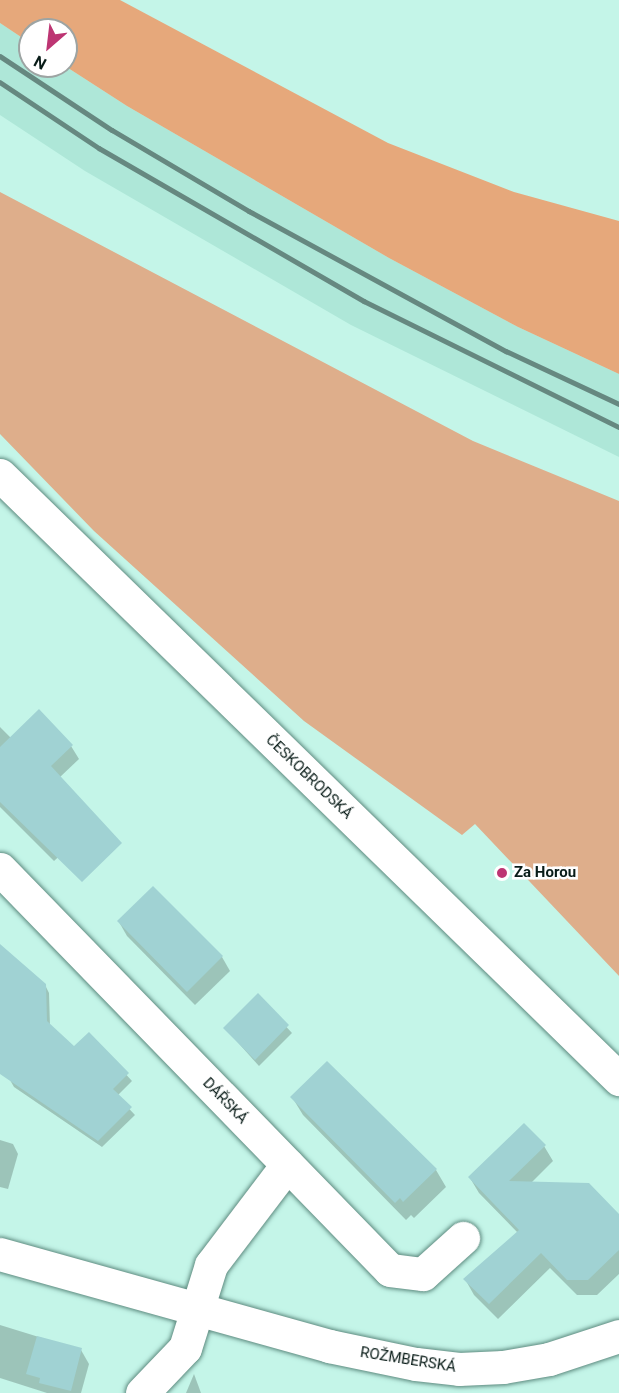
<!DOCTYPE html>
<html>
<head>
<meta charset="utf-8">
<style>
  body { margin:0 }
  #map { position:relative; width:619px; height:1393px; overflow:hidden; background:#c4f5e8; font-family:Roboto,sans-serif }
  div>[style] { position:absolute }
  .built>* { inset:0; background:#aee7d8 }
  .green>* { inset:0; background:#deae8b }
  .forest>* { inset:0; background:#e6a87b }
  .shadow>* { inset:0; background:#0003 }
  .building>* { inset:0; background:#a0d2d3 }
  .roads { filter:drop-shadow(0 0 2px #5e8b80) drop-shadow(0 0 2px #5e8b80) }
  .minor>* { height:33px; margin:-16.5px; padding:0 16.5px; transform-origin:16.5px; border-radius:16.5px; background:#fff }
  .tertiary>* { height:33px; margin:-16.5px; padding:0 16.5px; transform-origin:16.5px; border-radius:16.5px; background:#fff }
  .primary>* { height:33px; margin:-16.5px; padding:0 16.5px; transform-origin:16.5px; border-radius:16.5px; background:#fff }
  .rail>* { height:4.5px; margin:-2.25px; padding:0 2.25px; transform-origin:2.25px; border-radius:2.25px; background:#668880 }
  .dots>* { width:16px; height:16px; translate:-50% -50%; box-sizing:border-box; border:3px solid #fff; border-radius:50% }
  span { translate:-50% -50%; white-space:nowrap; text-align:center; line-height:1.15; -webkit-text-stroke:5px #fff; paint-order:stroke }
  .street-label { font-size:15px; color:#091c18 }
  .poi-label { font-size:15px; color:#091c18; font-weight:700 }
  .left { translate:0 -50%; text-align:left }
  .north { position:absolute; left:18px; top:18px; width:60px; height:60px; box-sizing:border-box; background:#fff; border:2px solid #9da4a3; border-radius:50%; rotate:208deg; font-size:16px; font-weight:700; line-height:24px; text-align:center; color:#091c18 }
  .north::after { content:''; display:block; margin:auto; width:21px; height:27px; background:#bd3573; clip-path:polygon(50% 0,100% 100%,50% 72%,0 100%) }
</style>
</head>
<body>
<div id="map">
  <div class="built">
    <div style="clip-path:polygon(0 23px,30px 43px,30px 66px,65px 66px,127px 106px,389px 258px,518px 327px,619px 374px,619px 457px,351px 325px,85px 171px,0 115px)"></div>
  </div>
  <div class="green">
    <div style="clip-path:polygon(0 192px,473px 441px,619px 501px,619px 976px,475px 824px,462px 835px,304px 721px,94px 531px,0 434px)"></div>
  </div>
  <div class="forest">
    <div style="clip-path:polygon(0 0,120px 0,388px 143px,514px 192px,619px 221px,619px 374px,518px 327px,389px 258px,127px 106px,65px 66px,66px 30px,30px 30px,30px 43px,0 23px)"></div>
  </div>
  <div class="shadow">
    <div style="clip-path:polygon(0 727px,11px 738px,71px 746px,79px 759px,59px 778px,95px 823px,54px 861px,0 807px)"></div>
    <div style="clip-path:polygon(119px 922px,222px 957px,230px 971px,195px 1005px,127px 936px)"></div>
    <div style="clip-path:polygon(0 960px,45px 985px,49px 993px,50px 1026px,74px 1049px,89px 1034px,132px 1081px,117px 1096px,135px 1115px,102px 1147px,14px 1087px,10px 1080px,0 1047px)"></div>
    <div style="clip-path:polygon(258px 996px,292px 1033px,259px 1066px,225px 1028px)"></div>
    <div style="clip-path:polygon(292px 1097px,436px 1170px,446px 1187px,414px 1218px,411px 1215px,406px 1220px,303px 1115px)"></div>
    <div style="clip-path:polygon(0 1140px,13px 1144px,18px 1154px,8px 1189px,0 1187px)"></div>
    <div style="clip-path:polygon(544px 1146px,553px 1161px,531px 1183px,619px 1216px,619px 1274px,597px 1295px,577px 1295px,550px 1268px,498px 1319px,474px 1295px,465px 1279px,518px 1233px,479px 1193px,470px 1178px)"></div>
    <div style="clip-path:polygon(0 1325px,81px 1350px,89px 1364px,81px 1393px,47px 1393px,0 1378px)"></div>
    <div style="clip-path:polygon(194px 1374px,201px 1393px,186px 1393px)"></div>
  </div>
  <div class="building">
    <div style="clip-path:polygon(39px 709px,73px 745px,51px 766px,122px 843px,82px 882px,0 802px,0 747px)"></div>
    <div style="clip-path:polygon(153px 886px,223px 956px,187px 992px,117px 921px)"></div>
    <div style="clip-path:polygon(0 944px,46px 984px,47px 1021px,74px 1046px,89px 1032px,129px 1073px,113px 1089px,132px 1107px,98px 1141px,0 1074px)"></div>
    <div style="clip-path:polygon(258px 993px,289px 1025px,255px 1060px,223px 1028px)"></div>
    <div style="clip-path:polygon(327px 1061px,437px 1169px,403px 1202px,400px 1198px,395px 1203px,290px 1097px)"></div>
    <div style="clip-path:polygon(524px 1123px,546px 1145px,509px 1181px,589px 1183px,619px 1214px,619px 1250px,588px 1280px,567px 1280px,541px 1253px,489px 1304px,463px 1279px,519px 1230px,468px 1177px)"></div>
    <div style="clip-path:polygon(37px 1336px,82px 1348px,71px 1391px,39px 1383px,40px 1378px,26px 1374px)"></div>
  </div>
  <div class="roads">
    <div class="minor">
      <div style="left:0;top:869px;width:559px;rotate:45.8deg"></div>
      <div style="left:390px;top:1270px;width:33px;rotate:7deg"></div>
      <div style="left:423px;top:1274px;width:54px;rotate:-42deg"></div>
      <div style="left:142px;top:1393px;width:62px;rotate:-46.3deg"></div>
      <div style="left:185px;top:1348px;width:87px;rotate:-72.6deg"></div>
      <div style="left:211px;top:1265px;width:126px;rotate:-52.8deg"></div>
    </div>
    <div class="tertiary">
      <div style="left:0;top:1254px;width:342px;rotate:15.6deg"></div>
      <div style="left:329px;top:1346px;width:89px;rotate:11.7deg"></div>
      <div style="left:416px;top:1364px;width:43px;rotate:6.6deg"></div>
      <div style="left:459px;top:1369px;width:44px;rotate:-2.6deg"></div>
      <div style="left:503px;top:1367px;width:47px;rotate:-9.9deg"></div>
      <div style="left:549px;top:1359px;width:74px;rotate:-18.2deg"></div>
    </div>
    <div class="primary">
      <div style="left:0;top:475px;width:865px;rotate:44.3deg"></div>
    </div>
  </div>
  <div class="rail">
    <div style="left:0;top:56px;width:134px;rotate:33.5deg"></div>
    <div style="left:112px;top:130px;width:159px;rotate:30.6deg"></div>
    <div style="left:249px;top:211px;width:293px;rotate:28.6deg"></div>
    <div style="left:506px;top:351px;width:125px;rotate:25.1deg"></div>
    <div style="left:0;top:82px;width:119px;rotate:33.7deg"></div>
    <div style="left:99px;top:148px;width:306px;rotate:30deg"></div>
    <div style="left:364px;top:301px;width:284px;rotate:26.3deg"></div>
  </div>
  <div class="dots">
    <div style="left:502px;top:873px;background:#bd3573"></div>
  </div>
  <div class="street-label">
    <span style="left:309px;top:777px;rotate:44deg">ČESKOBRODSKÁ</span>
    <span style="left:225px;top:1101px;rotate:46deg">DÁŘSKÁ</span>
    <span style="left:408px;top:1360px;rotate:9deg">ROŽMBERSKÁ</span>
  </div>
  <div class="poi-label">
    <span class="left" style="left:514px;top:873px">Za Horou</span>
  </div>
  <div class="north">N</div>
</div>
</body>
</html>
